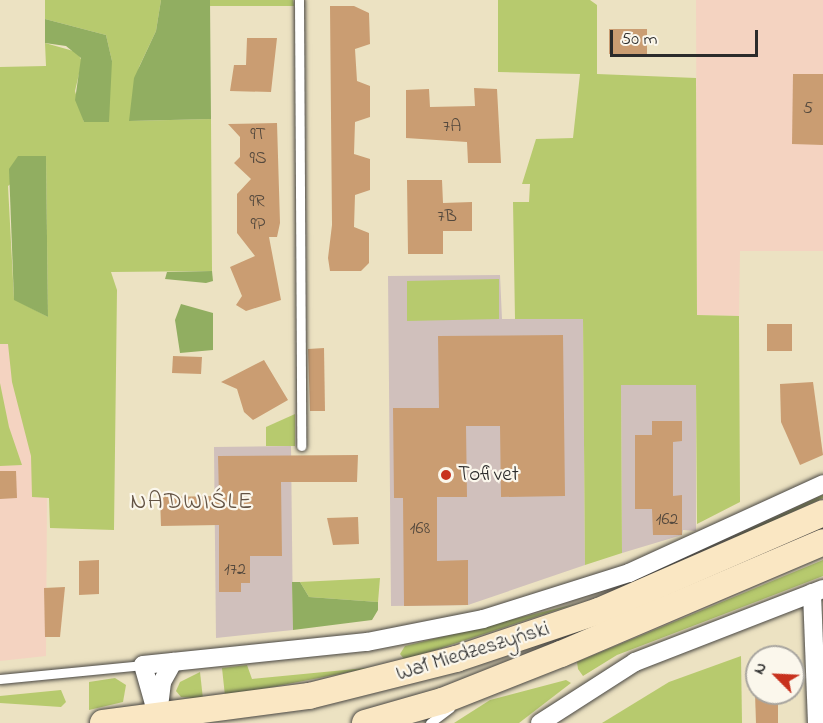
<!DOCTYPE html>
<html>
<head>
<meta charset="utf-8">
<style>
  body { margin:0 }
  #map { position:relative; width:823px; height:723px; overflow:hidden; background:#ece2c2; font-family:"Indie Flower",sans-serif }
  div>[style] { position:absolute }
  .built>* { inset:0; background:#f4d3c1 }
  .industrial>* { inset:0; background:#d0c0bc }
  .green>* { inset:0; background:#b7ca6e }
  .forest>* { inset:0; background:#91ae61 }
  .building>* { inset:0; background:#ca9d72 }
  .roads { filter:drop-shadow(0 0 2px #484642) drop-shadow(0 0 2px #484642) }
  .lane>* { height:9px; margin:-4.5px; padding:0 4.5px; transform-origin:4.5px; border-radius:4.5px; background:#fff }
  .street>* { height:18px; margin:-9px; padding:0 9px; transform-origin:9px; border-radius:9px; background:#fff }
  .secondary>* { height:26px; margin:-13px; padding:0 13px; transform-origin:13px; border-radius:13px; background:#fae7c3 }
  .dots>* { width:16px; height:16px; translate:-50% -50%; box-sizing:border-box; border:3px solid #fbf7ec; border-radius:50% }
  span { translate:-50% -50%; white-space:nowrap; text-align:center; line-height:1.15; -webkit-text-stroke:4.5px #fbf7ec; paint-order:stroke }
  .number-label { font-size:18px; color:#53483d }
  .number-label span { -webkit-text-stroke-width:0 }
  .poi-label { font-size:21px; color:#2b2b2b }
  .left { translate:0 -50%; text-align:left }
  .street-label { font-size:21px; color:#2b2b2b }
  .quarter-label { font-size:24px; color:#635344; letter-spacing:1.5px }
  .north { position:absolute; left:745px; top:645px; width:60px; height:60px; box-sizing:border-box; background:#fbf7ec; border:2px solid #a8a59f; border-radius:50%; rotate:294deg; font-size:16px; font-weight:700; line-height:24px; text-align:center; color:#2b2b2b }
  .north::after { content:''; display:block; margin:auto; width:21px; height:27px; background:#c8321e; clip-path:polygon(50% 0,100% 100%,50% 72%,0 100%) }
  .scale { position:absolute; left:610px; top:30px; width:148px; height:27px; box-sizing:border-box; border:3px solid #2b2b2b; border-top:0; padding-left:8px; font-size:18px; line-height:21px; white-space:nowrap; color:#2b2b2b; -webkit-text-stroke:4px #fbf7ec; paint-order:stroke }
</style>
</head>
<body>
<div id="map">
  <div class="built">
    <div style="clip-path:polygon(696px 0,823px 0,823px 251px,740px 251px,739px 316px,697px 315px)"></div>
    <div style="clip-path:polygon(48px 342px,46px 656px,0 661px,0 344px)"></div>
  </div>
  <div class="industrial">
    <div style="clip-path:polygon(500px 275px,502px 319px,583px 318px,585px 565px,468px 605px,391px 606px,388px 276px)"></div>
    <div style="clip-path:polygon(621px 385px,696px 385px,696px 531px,683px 530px,682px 535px,622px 553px)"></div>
    <div style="clip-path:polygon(291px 446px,293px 630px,216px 638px,214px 447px)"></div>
  </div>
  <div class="green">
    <div style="clip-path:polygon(evenodd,45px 0,161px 0,156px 31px,139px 67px,130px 121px,211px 119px,212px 271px,111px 272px,117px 290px,114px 530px,50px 528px,49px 498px,32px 497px,31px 456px,12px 382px,8px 344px,0 344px,0 67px,46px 66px,45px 43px,77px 52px,82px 61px,75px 91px,84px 122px,112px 61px,106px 35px,45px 19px,45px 0,45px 156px,46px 156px,48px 317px,14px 299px,8px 186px,45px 156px)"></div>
    <div style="clip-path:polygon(210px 0,293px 0,294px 6px,210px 6px)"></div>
    <div style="clip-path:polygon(498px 0,590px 0,597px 5px,597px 74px,696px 78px,697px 315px,739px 316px,740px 502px,697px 524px,696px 385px,621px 385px,622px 553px,585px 565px,583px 319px,515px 319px,513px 202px,529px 202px,530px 184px,522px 184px,536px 139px,573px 138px,580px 74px,498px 72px)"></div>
    <div style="clip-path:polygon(499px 279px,499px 319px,407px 321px,407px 281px)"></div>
    <div style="clip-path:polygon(0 383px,9px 427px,22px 465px,0 466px)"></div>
    <div style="clip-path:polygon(295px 414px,295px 446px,266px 446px,266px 427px)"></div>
    <div style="clip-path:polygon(823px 495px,823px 498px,735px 538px,735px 536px)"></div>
    <div style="clip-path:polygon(823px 560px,823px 576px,617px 655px,583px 676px,578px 669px,577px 662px)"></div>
    <div style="clip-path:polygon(380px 578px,378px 602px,309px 597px,300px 582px)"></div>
    <div style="clip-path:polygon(575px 604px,405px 660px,400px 654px,405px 646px)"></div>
    <div style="clip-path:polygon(741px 656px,742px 723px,602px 723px,669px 682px)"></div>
    <div style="clip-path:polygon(247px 665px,252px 679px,376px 667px,225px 696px,222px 668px)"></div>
    <div style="clip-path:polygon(200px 672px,203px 699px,181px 697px,176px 691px,180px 682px)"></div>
    <div style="clip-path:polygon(115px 678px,126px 685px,123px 702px,89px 710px,89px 682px)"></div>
    <div style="clip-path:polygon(566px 680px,571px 683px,519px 723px,454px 723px,490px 700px)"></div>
    <div style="clip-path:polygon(61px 690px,66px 702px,61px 707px,0 703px,0 696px)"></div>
  </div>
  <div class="forest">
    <div style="clip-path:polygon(161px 0,210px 0,211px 119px,129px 121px,134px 78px,156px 31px)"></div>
    <div style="clip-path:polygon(45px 19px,106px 35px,112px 61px,109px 122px,84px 122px,75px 100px,81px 58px,66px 46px,45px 43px)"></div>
    <div style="clip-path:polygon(18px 156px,46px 156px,48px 317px,14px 300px,9px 169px)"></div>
    <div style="clip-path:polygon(212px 271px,213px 281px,206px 283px,165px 279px,167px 272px)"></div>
    <div style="clip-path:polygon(181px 304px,213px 313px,213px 350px,180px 353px,175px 320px)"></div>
    <div style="clip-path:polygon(292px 582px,300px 582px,309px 597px,378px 602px,378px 610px,372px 620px,293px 630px)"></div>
  </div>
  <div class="building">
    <div style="clip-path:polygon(330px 6px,354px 6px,369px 13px,370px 44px,355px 49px,357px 81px,370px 86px,370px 117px,355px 122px,354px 154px,370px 159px,370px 190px,355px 195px,354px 227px,369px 233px,369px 263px,361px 271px,330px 271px,328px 258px,332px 225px)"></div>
    <div style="clip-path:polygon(609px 29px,647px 29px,647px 55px,609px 54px)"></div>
    <div style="clip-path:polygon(247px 38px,277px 38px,271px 92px,230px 91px,234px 65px,246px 65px)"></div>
    <div style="clip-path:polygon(793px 74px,823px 74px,823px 145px,792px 144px)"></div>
    <div style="clip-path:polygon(474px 88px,497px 89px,501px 163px,468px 163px,467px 142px,406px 138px,406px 90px,429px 89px,430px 107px,475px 106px)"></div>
    <div style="clip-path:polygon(277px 123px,280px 223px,277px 237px,269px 237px,281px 300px,246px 311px,236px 305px,242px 296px,230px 267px,255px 256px,237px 233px,237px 194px,251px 179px,234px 163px,240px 157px,240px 137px,228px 124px)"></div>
    <div style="clip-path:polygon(407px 180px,442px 180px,443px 203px,472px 202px,472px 231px,443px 231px,443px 254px,408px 254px)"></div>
    <div style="clip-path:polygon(767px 324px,792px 324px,792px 351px,767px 351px)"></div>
    <div style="clip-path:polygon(563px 335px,565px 496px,501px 497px,500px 426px,466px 426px,467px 497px,437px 497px,437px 561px,468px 560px,468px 605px,404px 606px,403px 498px,394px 498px,393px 408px,439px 408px,438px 336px)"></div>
    <div style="clip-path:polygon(324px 348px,325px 411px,310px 411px,308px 349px)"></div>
    <div style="clip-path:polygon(173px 356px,202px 357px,201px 374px,172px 373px)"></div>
    <div style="clip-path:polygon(264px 360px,288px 400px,253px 420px,244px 412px,237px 389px,221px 382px)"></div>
    <div style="clip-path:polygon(813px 382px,823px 455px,800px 465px,781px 422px,780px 384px)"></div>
    <div style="clip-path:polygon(652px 421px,682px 421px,682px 441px,673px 442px,673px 496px,682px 495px,682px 535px,653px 535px,652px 509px,635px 509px,635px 435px,652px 435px)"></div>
    <div style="clip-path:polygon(358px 455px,357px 482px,281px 482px,282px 556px,250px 556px,250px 583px,241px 583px,241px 592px,219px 592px,219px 525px,161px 526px,160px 497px,219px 496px,218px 456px)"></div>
    <div style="clip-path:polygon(0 471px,16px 471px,17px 498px,0 499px)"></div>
    <div style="clip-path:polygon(358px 517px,359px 544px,333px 545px,327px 518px)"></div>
    <div style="clip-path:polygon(99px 560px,99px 594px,79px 595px,79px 561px)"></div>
    <div style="clip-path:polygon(65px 587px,60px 637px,45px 637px,44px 588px)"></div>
    <div style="clip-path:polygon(755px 693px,778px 693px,778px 723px,756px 723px)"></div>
  </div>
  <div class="roads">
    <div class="lane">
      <div style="left:299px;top:0;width:446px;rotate:89.7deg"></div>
      <div style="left:0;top:679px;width:144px;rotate:-5.6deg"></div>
      <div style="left:430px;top:723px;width:25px;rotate:-37deg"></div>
    </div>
    <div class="street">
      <div style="left:812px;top:593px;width:130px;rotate:87.8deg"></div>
      <div style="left:158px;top:715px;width:33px;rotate:-83deg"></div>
      <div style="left:162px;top:682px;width:23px;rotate:-61deg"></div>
      <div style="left:158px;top:718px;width:55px;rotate:-105.8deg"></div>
      <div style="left:143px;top:665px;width:225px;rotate:-5.9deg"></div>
      <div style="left:367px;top:642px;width:118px;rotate:-11.2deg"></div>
      <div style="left:483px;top:619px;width:153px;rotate:-17.5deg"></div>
      <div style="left:629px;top:573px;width:213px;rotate:-24.6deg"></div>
      <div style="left:540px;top:723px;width:113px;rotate:-32.7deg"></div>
      <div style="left:635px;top:662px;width:202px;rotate:-21.2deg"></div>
    </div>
    <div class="secondary">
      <div style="left:103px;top:723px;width:208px;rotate:-7.5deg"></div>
      <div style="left:309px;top:696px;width:152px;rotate:-14.1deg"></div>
      <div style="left:456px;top:659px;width:151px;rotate:-18.6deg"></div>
      <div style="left:599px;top:611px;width:244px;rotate:-23.6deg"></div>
      <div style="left:365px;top:723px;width:80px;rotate:-15.9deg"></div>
      <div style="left:442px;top:701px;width:128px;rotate:-21.6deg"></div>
      <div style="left:561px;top:654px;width:285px;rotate:-23.1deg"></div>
    </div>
  </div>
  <div class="dots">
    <div style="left:446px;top:475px;background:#c8321e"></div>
  </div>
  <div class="number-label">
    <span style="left:808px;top:109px">5</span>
    <span style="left:452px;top:127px">7A</span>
    <span style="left:258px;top:135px">9T</span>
    <span style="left:258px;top:159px">9S</span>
    <span style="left:257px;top:202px">9R</span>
    <span style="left:447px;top:217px">7B</span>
    <span style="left:258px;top:225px">9P</span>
    <span style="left:667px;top:520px">162</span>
    <span style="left:420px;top:529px">168</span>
    <span style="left:235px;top:570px">172</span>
  </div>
  <div class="poi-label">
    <span class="left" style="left:458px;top:475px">Tofivet</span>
  </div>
  <div class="street-label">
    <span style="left:473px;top:652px;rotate:-17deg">Wał Miedzeszyński</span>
  </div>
  <div class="quarter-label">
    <span style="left:192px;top:503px">NADWIŚLE</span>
  </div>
  <div class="north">N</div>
  <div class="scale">50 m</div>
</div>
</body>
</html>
